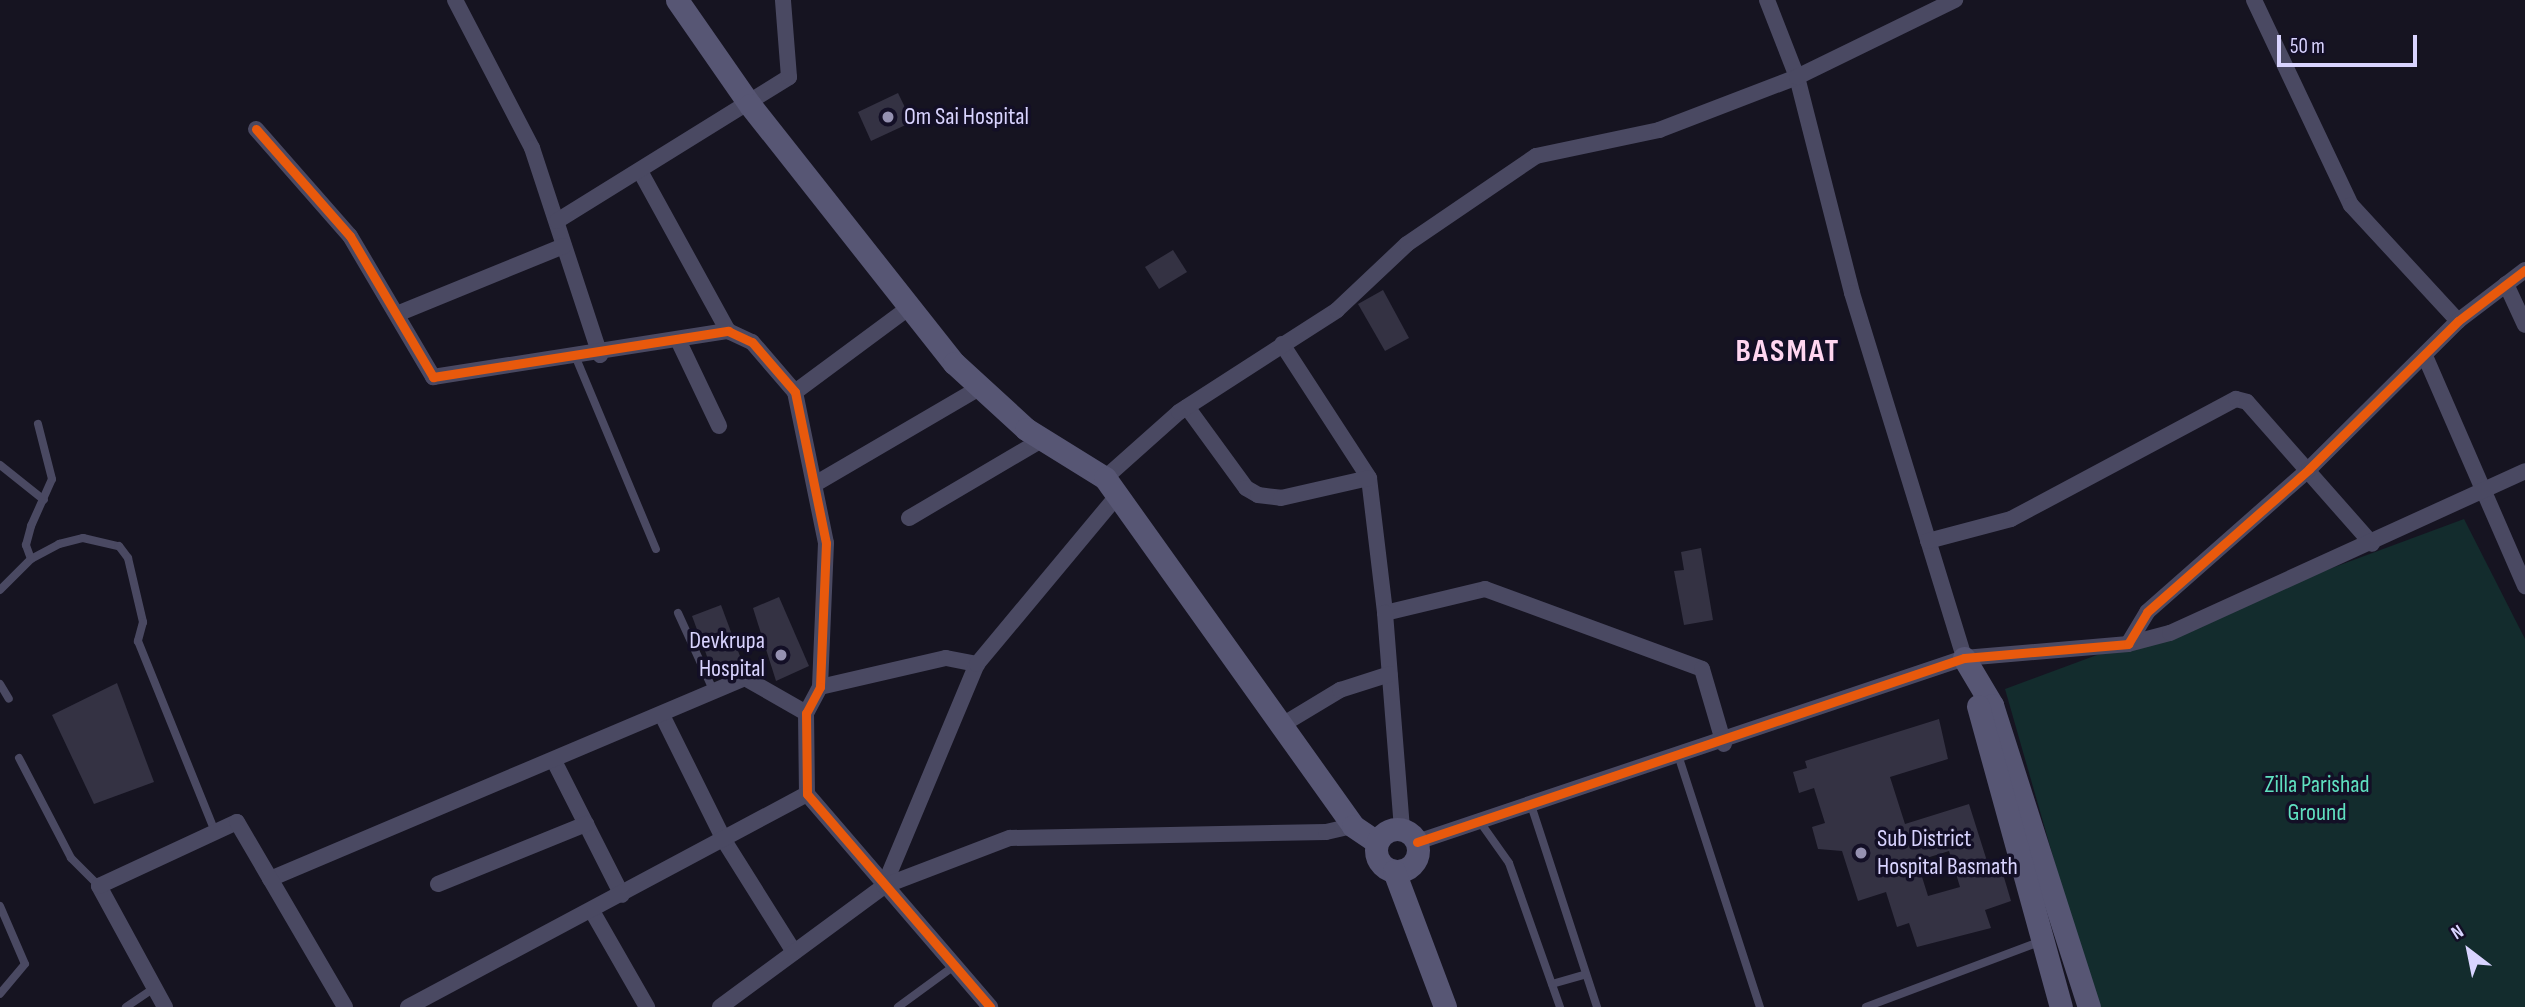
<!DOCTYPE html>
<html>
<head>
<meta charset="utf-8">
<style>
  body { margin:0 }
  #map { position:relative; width:2525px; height:1007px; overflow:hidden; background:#161421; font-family:"Sofia Sans Condensed",sans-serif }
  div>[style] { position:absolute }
  .green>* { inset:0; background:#132c2d }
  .building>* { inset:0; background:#343243 }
  .lane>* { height:8px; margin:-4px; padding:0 4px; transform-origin:4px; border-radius:4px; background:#4a4962 }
  .street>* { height:16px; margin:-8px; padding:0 8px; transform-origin:8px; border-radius:8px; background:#4a4962 }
  .secondary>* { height:23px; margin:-11.5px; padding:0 11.5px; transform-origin:11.5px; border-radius:11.5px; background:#575674 }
  .secondary>.ring { margin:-11.5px; padding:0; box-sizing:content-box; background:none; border:23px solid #575674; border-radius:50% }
  .cycleway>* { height:9px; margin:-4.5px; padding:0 4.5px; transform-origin:4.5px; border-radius:4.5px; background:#e8590c }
  .dots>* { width:19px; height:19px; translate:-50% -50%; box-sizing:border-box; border:4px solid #130f26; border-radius:50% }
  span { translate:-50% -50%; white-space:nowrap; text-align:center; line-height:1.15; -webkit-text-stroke:7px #130f26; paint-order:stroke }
  .poi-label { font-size:24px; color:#d9d4ff }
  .left { translate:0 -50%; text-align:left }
  .right { translate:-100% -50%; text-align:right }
  .park-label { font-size:24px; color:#5fe0c0 }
  .district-label { font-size:32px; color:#ffd6f0; font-weight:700; letter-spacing:2px }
  .north { position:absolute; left:2434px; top:916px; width:70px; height:70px; -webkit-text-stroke:5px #130f26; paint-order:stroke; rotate:328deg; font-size:19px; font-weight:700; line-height:28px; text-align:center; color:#d9d4ff }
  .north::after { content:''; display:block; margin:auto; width:24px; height:32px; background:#d9d4ff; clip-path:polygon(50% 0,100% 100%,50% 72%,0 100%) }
  .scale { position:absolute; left:2277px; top:35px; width:140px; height:32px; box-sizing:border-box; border:4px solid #d9d4ff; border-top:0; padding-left:9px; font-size:21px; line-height:24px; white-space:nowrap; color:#d9d4ff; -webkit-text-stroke:5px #130f26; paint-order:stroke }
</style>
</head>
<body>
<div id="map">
  <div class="green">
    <div style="clip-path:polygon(2464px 519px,2525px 639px,2525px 1007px,2096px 1007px,2005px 689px)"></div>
  </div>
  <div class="building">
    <div style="clip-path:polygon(898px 93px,912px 122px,871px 141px,858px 112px)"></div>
    <div style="clip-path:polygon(1173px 250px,1187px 272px,1159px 289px,1145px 267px)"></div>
    <div style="clip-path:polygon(1383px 290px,1409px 338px,1385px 351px,1358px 304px)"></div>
    <div style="clip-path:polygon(1701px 548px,1713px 620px,1684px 625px,1674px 571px,1684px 570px,1681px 552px)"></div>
    <div style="clip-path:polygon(779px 597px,809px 666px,776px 681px,753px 608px)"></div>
    <div style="clip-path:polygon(721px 605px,744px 667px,715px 678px,692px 616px)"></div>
    <div style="clip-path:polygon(117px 683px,154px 782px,94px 804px,52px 715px)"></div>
    <div style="clip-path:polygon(evenodd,1939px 719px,1948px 759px,1890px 777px,1905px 824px,1969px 804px,1992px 877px,2003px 874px,2011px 901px,1985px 910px,1991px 928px,1917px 947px,1909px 923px,1897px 927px,1886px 892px,1858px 901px,1842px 851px,1818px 849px,1812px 827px,1825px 823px,1814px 788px,1799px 793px,1793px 772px,1807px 768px,1805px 761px,1939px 719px,1949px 851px,1960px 887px,1928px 896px,1917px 861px,1949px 851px)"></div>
  </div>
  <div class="lane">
    <div style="left:576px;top:358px;width:207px;rotate:67.3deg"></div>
    <div style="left:0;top:465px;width:56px;rotate:38.5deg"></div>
    <div style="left:31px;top:559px;width:15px;rotate:-110deg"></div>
    <div style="left:26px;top:545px;width:20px;rotate:-75deg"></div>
    <div style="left:31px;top:526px;width:51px;rotate:-65.9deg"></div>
    <div style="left:52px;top:479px;width:57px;rotate:-104.3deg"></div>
    <div style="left:0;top:590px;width:44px;rotate:-45deg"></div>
    <div style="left:31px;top:559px;width:32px;rotate:-28deg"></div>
    <div style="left:59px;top:544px;width:25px;rotate:-14deg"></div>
    <div style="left:83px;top:538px;width:37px;rotate:13deg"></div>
    <div style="left:119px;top:546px;width:15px;rotate:53deg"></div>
    <div style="left:128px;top:558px;width:66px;rotate:76.8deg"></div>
    <div style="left:143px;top:622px;width:20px;rotate:105deg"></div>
    <div style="left:138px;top:641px;width:203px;rotate:68deg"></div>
    <div style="left:678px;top:613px;width:87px;rotate:65.5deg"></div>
    <div style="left:0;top:684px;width:17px;rotate:59deg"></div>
    <div style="left:19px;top:758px;width:113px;rotate:62.5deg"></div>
    <div style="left:71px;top:858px;width:40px;rotate:45deg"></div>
    <div style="left:1679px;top:758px;width:262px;rotate:72deg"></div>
    <div style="left:1531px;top:805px;width:213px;rotate:71.9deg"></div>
    <div style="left:1480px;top:822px;width:50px;rotate:54.7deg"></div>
    <div style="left:1509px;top:863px;width:153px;rotate:70.5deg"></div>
    <div style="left:0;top:906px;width:63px;rotate:66.7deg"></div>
    <div style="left:25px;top:964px;width:39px;rotate:130deg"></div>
    <div style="left:1552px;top:984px;width:35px;rotate:-16deg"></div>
    <div style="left:126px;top:1007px;width:34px;rotate:-34deg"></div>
    <div style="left:898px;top:1007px;width:69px;rotate:-36.2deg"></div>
    <div style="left:1866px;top:1007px;width:188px;rotate:-20.6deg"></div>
  </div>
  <div class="street">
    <div style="left:455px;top:0;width:167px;rotate:62.5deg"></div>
    <div style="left:532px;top:148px;width:218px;rotate:71.8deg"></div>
    <div style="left:1767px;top:0;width:83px;rotate:68.7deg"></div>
    <div style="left:1797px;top:77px;width:223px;rotate:75.7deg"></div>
    <div style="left:1852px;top:293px;width:382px;rotate:72.9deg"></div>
    <div style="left:2254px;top:0;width:227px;rotate:64.7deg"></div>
    <div style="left:2351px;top:205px;width:158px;rotate:47.3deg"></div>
    <div style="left:256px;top:129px;width:142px;rotate:48.7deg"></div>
    <div style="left:350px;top:236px;width:164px;rotate:59.5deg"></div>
    <div style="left:433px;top:377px;width:299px;rotate:-8.9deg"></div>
    <div style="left:728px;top:331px;width:26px;rotate:25deg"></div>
    <div style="left:752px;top:342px;width:66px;rotate:49.3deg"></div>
    <div style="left:795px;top:392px;width:154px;rotate:78.4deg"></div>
    <div style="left:826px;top:543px;width:144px;rotate:92.4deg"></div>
    <div style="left:820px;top:687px;width:30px;rotate:118deg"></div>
    <div style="left:806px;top:713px;width:81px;rotate:89.3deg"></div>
    <div style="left:807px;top:794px;width:281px;rotate:49.3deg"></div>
    <div style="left:640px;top:171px;width:183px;rotate:61.2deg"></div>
    <div style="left:557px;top:221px;width:273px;rotate:-31.8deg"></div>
    <div style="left:789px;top:77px;width:77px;rotate:-94.5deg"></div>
    <div style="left:2506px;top:284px;width:45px;rotate:65.1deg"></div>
    <div style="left:397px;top:314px;width:180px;rotate:-22.2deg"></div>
    <div style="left:679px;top:342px;width:93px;rotate:64.5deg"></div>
    <div style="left:1282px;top:344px;width:160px;rotate:57deg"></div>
    <div style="left:1369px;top:478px;width:136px;rotate:83.2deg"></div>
    <div style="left:1385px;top:613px;width:103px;rotate:-13.5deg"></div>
    <div style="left:1485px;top:589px;width:231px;rotate:20.2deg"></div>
    <div style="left:1702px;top:669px;width:78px;rotate:73.7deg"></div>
    <div style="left:2425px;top:356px;width:251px;rotate:66.5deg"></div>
    <div style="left:795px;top:392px;width:143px;rotate:-36.5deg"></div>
    <div style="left:1187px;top:407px;width:100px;rotate:53.9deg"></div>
    <div style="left:1246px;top:488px;width:14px;rotate:30deg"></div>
    <div style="left:1258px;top:495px;width:23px;rotate:7deg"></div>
    <div style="left:1281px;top:498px;width:90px;rotate:-12.8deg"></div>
    <div style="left:1105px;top:478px;width:99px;rotate:-41.7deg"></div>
    <div style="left:1179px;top:412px;width:188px;rotate:-32.8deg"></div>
    <div style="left:1337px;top:310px;width:96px;rotate:-43.3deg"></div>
    <div style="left:1407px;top:244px;width:156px;rotate:-34.3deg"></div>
    <div style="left:1536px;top:156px;width:126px;rotate:-11.9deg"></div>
    <div style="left:1659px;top:130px;width:148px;rotate:-21deg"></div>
    <div style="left:1797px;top:77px;width:176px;rotate:-26deg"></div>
    <div style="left:815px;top:484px;width:192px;rotate:-30.3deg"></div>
    <div style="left:909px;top:518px;width:156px;rotate:-30.5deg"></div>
    <div style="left:1928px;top:541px;width:86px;rotate:-14.8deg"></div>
    <div style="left:2011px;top:519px;width:255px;rotate:-28.1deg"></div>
    <div style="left:2236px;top:399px;width:11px;rotate:15deg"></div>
    <div style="left:2247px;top:402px;width:189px;rotate:48.6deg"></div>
    <div style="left:1385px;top:613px;width:217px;rotate:85.5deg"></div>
    <div style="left:2128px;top:644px;width:43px;rotate:-14.7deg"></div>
    <div style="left:2170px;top:633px;width:390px;rotate:-24.5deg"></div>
    <div style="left:820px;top:687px;width:129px;rotate:-13deg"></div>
    <div style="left:946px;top:658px;width:32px;rotate:11deg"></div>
    <div style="left:662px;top:715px;width:142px;rotate:63.6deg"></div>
    <div style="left:725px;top:842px;width:130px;rotate:57.9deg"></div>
    <div style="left:1282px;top:725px;width:68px;rotate:-31.1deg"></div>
    <div style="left:1340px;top:690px;width:52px;rotate:-17.7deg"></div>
    <div style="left:554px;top:761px;width:150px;rotate:63.1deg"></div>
    <div style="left:1417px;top:842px;width:577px;rotate:-18.59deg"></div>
    <div style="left:1964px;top:658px;width:165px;rotate:-4.9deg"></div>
    <div style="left:2128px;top:644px;width:37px;rotate:-59deg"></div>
    <div style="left:2147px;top:612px;width:216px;rotate:-41.4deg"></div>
    <div style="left:2309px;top:469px;width:210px;rotate:-44.8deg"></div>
    <div style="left:2458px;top:321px;width:84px;rotate:-37.3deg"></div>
    <div style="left:270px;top:879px;width:516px;rotate:-22.94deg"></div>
    <div style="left:745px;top:678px;width:70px;rotate:29.8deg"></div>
    <div style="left:438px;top:884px;width:160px;rotate:-22.1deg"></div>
    <div style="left:884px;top:886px;width:241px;rotate:-67.3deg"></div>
    <div style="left:977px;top:664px;width:219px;rotate:-50.2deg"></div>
    <div style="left:592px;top:911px;width:111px;rotate:60.2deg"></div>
    <div style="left:165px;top:1007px;width:138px;rotate:-118.6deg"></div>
    <div style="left:99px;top:886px;width:152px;rotate:-24.9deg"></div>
    <div style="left:237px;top:822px;width:214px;rotate:59.7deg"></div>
    <div style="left:408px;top:1007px;width:452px;rotate:-28.1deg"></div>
    <div style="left:720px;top:1007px;width:204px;rotate:-36.4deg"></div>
    <div style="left:884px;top:886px;width:135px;rotate:-20.9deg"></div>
    <div style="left:1010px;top:838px;width:316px;rotate:-1.1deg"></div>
    <div style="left:1326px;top:832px;width:28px;rotate:-13deg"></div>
  </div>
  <div class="secondary">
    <div style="left:677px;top:0;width:128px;rotate:55.2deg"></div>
    <div style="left:750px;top:105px;width:329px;rotate:51.7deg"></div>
    <div style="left:954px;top:363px;width:98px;rotate:42.5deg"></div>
    <div style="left:1026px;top:429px;width:93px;rotate:31.8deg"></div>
    <div style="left:1105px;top:478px;width:427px;rotate:54.5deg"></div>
    <div style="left:1353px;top:826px;width:29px;rotate:34deg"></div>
    <div style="left:1964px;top:658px;width:55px;rotate:59.2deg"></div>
    <div style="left:1992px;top:705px;width:317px;rotate:72.2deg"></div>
    <div style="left:1978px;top:706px;width:312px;rotate:74.6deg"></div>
    <div class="ring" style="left:1376px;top:829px;width:19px;height:19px"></div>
    <div style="left:1394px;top:871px;width:145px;rotate:69.4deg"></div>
  </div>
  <div class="cycleway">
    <div style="left:256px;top:129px;width:142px;rotate:48.7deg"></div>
    <div style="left:350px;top:236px;width:164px;rotate:59.5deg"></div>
    <div style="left:433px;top:377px;width:299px;rotate:-8.9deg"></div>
    <div style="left:728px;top:331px;width:26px;rotate:25deg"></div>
    <div style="left:752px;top:342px;width:66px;rotate:49.3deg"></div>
    <div style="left:795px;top:392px;width:154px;rotate:78.4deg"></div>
    <div style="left:826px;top:543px;width:144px;rotate:92.4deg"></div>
    <div style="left:820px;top:687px;width:30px;rotate:118deg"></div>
    <div style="left:806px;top:713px;width:81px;rotate:89.3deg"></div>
    <div style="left:807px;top:794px;width:281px;rotate:49.3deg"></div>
    <div style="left:1417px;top:842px;width:577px;rotate:-18.59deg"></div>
    <div style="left:1964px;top:658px;width:165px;rotate:-4.9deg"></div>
    <div style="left:2128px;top:644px;width:37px;rotate:-59deg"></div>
    <div style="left:2147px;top:612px;width:216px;rotate:-41.4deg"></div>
    <div style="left:2309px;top:469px;width:210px;rotate:-44.8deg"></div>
    <div style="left:2458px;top:321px;width:84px;rotate:-37.3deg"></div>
  </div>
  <div class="dots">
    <div style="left:888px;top:117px;background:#9591b1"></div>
    <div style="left:781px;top:655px;background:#9591b1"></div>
    <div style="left:1861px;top:853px;background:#9591b1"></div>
  </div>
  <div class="poi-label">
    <span class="left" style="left:904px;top:117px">Om Sai Hospital</span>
    <span class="right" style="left:765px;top:655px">Devkrupa<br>Hospital</span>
    <span class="left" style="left:1877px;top:853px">Sub District<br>Hospital Basmath</span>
  </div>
  <div class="park-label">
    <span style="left:2317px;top:799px">Zilla Parishad<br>Ground</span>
  </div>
  <div class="district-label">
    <span style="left:1788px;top:352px">BASMAT</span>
  </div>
  <div class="north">N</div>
  <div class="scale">50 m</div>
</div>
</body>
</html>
